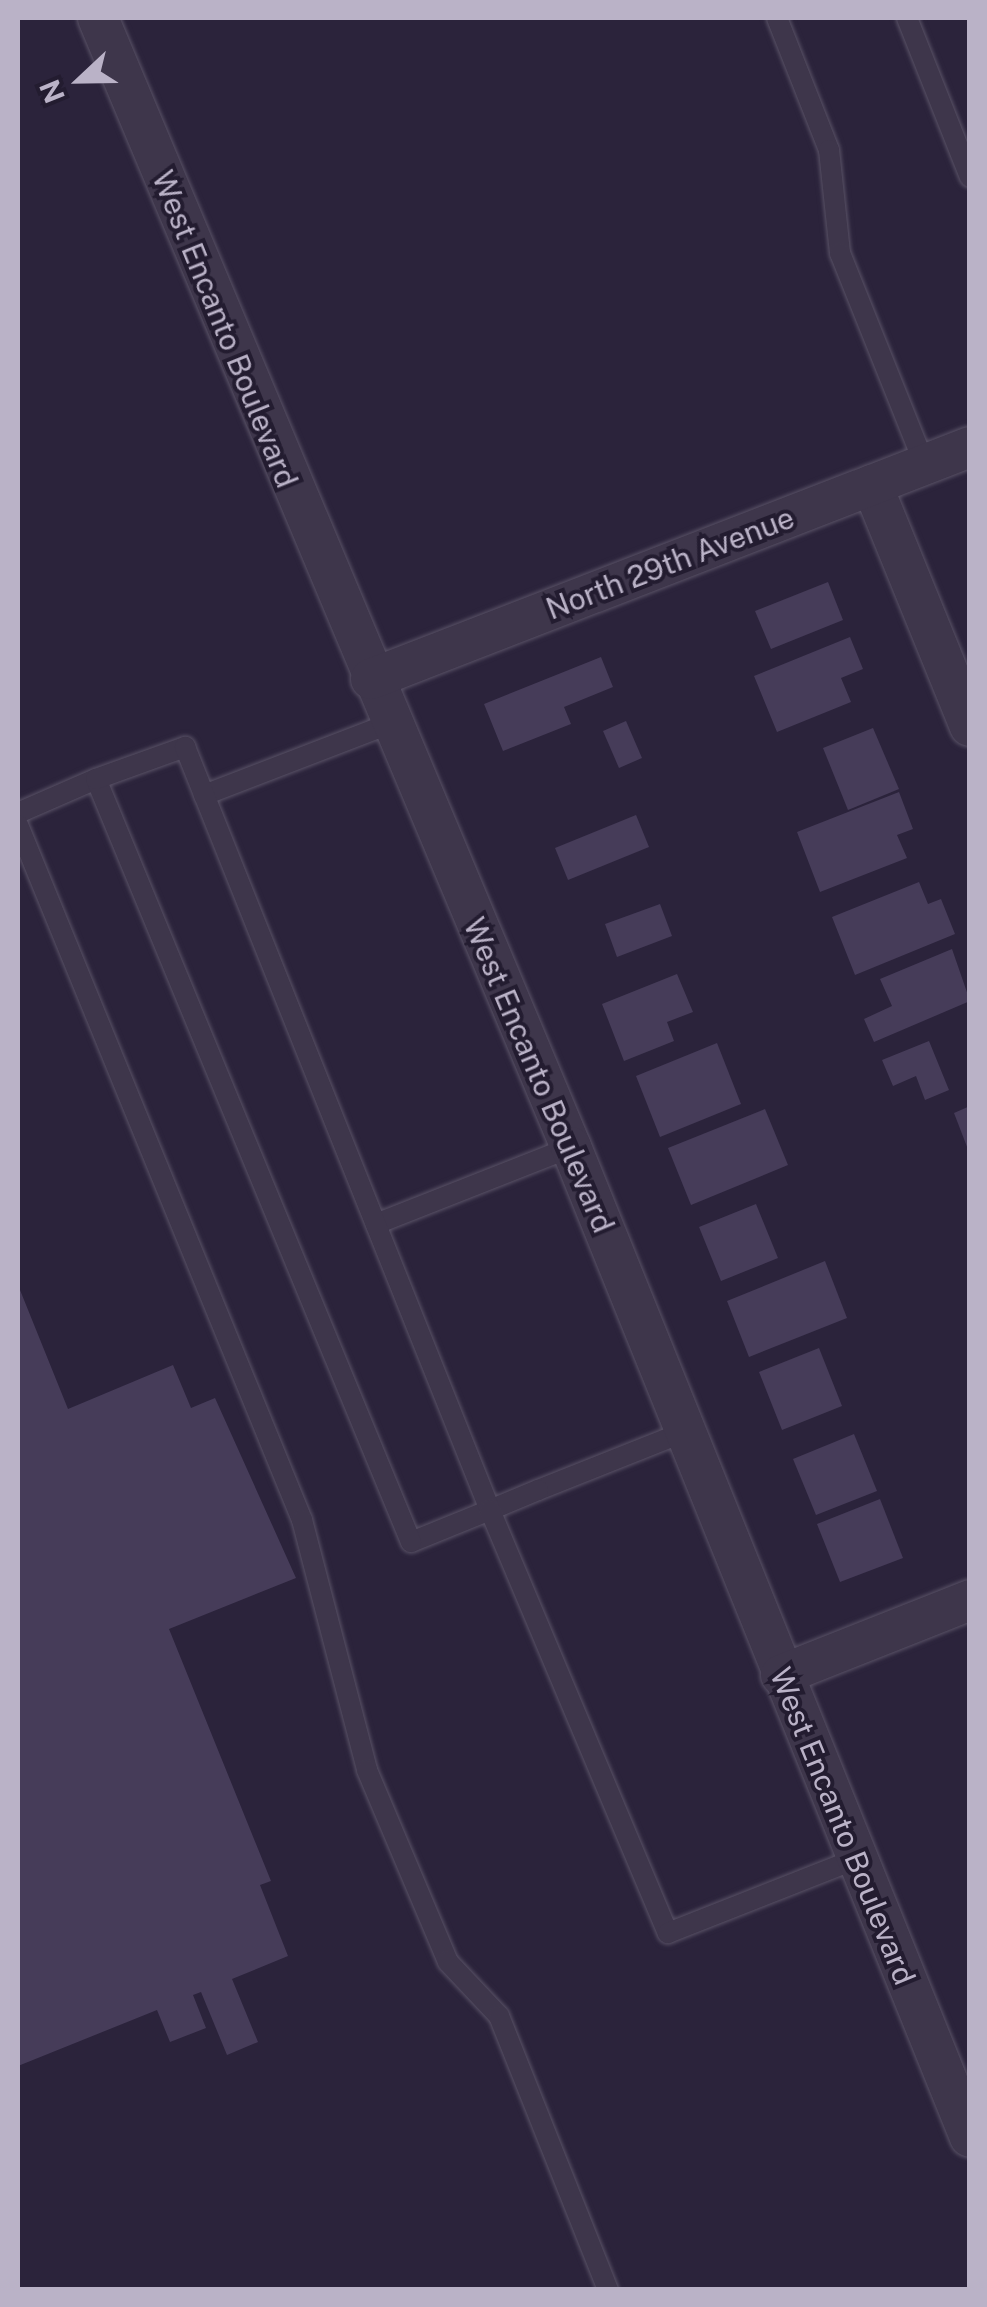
<!DOCTYPE html>
<html>
<head>
<meta charset="utf-8">
<style>
  body { margin:0 }
  #map { position:relative; width:987px; height:2307px; overflow:hidden; background:#2b233b; font-family:"Public Sans",sans-serif }
  div>[style] { position:absolute }
  .building>* { inset:0; background:#463c59 }
  .roads { filter:drop-shadow(0 0 2px #595266) drop-shadow(0 0 2px #595266) }
  .service>* { height:20px; margin:-10px; padding:0 10px; transform-origin:10px; border-radius:10px; background:#3e364b }
  .minor>* { height:40px; margin:-20px; padding:0 20px; transform-origin:20px; border-radius:20px; background:#3e364b }
  span { translate:-50% -50%; white-space:nowrap; text-align:center; line-height:1.15; -webkit-text-stroke:8px #231c30; paint-order:stroke }
  .street-label { font-size:30px; color:#bab2c7 }
  .frame { position:absolute; inset:0; border:20px solid #bab2c7; pointer-events:none }
  .north { position:absolute; left:30px; top:30px; width:100px; height:100px; -webkit-text-stroke:8px #231c30; paint-order:stroke; rotate:248deg; font-size:28px; font-weight:700; line-height:40px; text-align:center; color:#bab2c7 }
  .north::after { content:''; display:block; margin:auto; width:35px; height:45px; background:#bab2c7; clip-path:polygon(50% 0,100% 100%,50% 72%,0 100%) }
</style>
</head>
<body>
<div id="map">
  <div class="building">
    <div style="clip-path:polygon(828px 582px,843px 620px,771px 649px,755px 611px)"></div>
    <div style="clip-path:polygon(850px 637px,863px 669px,841px 678px,851px 702px,777px 732px,754px 676px)"></div>
    <div style="clip-path:polygon(601px 657px,613px 687px,564px 707px,571px 724px,503px 751px,484px 704px)"></div>
    <div style="clip-path:polygon(626px 721px,642px 758px,619px 768px,603px 731px)"></div>
    <div style="clip-path:polygon(873px 728px,899px 789px,848px 810px,823px 748px)"></div>
    <div style="clip-path:polygon(899px 792px,913px 829px,897px 835px,907px 858px,820px 892px,797px 832px)"></div>
    <div style="clip-path:polygon(636px 815px,649px 847px,568px 880px,555px 848px)"></div>
    <div style="clip-path:polygon(919px 882px,928px 904px,941px 899px,955px 934px,855px 975px,832px 917px)"></div>
    <div style="clip-path:polygon(660px 904px,672px 936px,617px 957px,605px 924px)"></div>
    <div style="clip-path:polygon(952px 949px,970px 1001px,874px 1042px,864px 1019px,892px 1006px,880px 979px)"></div>
    <div style="clip-path:polygon(677px 974px,693px 1012px,667px 1022px,674px 1041px,624px 1061px,602px 1004px)"></div>
    <div style="clip-path:polygon(929px 1041px,949px 1090px,925px 1100px,916px 1076px,893px 1086px,882px 1060px)"></div>
    <div style="clip-path:polygon(717px 1043px,741px 1104px,660px 1137px,636px 1076px)"></div>
    <div style="clip-path:polygon(970px 1106px,970px 1152px,969px 1152px,954px 1113px)"></div>
    <div style="clip-path:polygon(765px 1109px,788px 1165px,691px 1205px,668px 1148px)"></div>
    <div style="clip-path:polygon(756px 1204px,778px 1258px,721px 1281px,699px 1227px)"></div>
    <div style="clip-path:polygon(825px 1261px,847px 1318px,749px 1357px,727px 1301px)"></div>
    <div style="clip-path:polygon(18px 1285px,68px 1409px,173px 1365px,191px 1408px,215px 1398px,296px 1578px,169px 1629px,271px 1881px,260px 1885px,288px 1956px,232px 1979px,258px 2042px,227px 2055px,201px 1992px,193px 1995px,206px 2028px,170px 2042px,157px 2010px,18px 2066px)"></div>
    <div style="clip-path:polygon(819px 1348px,842px 1406px,782px 1430px,759px 1372px)"></div>
    <div style="clip-path:polygon(854px 1434px,877px 1491px,816px 1515px,793px 1459px)"></div>
    <div style="clip-path:polygon(880px 1499px,903px 1558px,840px 1582px,817px 1524px)"></div>
  </div>
  <div class="roads">
    <div class="service">
      <div style="left:777px;top:18px;width:142px;rotate:68.5deg"></div>
      <div style="left:829px;top:150px;width:104px;rotate:83.9deg"></div>
      <div style="left:840px;top:253px;width:228px;rotate:68.2deg"></div>
      <div style="left:907px;top:18px;width:171px;rotate:68.4deg"></div>
      <div style="left:204px;top:795px;width:198px;rotate:-21deg"></div>
      <div style="left:18px;top:813px;width:85px;rotate:-23.6deg"></div>
      <div style="left:18px;top:825px;width:751px;rotate:67.77deg"></div>
      <div style="left:302px;top:1520px;width:258px;rotate:75.4deg"></div>
      <div style="left:367px;top:1770px;width:208px;rotate:67.1deg"></div>
      <div style="left:448px;top:1962px;width:74px;rotate:46.6deg"></div>
      <div style="left:499px;top:2016px;width:295px;rotate:68.3deg"></div>
      <div style="left:376px;top:1224px;width:210px;rotate:-21.5deg"></div>
      <div style="left:684px;top:1432px;width:157px;rotate:158.3deg"></div>
      <div style="left:538px;top:1490px;width:52px;rotate:157.4deg"></div>
      <div style="left:490px;top:1510px;width:85px;rotate:157.9deg"></div>
      <div style="left:411px;top:1542px;width:825px;rotate:-112.43deg"></div>
      <div style="left:96px;top:779px;width:95px;rotate:-19.8deg"></div>
      <div style="left:185px;top:747px;width:822px;rotate:68.21deg"></div>
      <div style="left:490px;top:1510px;width:459px;rotate:67.2deg"></div>
      <div style="left:668px;top:1933px;width:202px;rotate:-21.5deg"></div>
    </div>
    <div class="minor">
      <div style="left:98px;top:18px;width:1224px;rotate:67.27deg"></div>
      <div style="left:571px;top:1147px;width:1067px;rotate:68.05deg"></div>
      <div style="left:872px;top:485px;width:260px;rotate:67.9deg"></div>
      <div style="left:371px;top:679px;width:642px;rotate:-21.17deg"></div>
      <div style="left:781px;top:1675px;width:203px;rotate:-21.6deg"></div>
    </div>
  </div>
  <div class="street-label">
    <span style="left:225px;top:329px;rotate:68deg">West Encanto Boulevard</span>
    <span style="left:670px;top:563px;rotate:-21deg">North 29th Avenue</span>
    <span style="left:539px;top:1075px;rotate:67deg">West Encanto Boulevard</span>
    <span style="left:843px;top:1826px;rotate:68deg">West Encanto Boulevard</span>
  </div>
  <div class="frame"></div>
  <div class="north">N</div>
</div>
</body>
</html>
